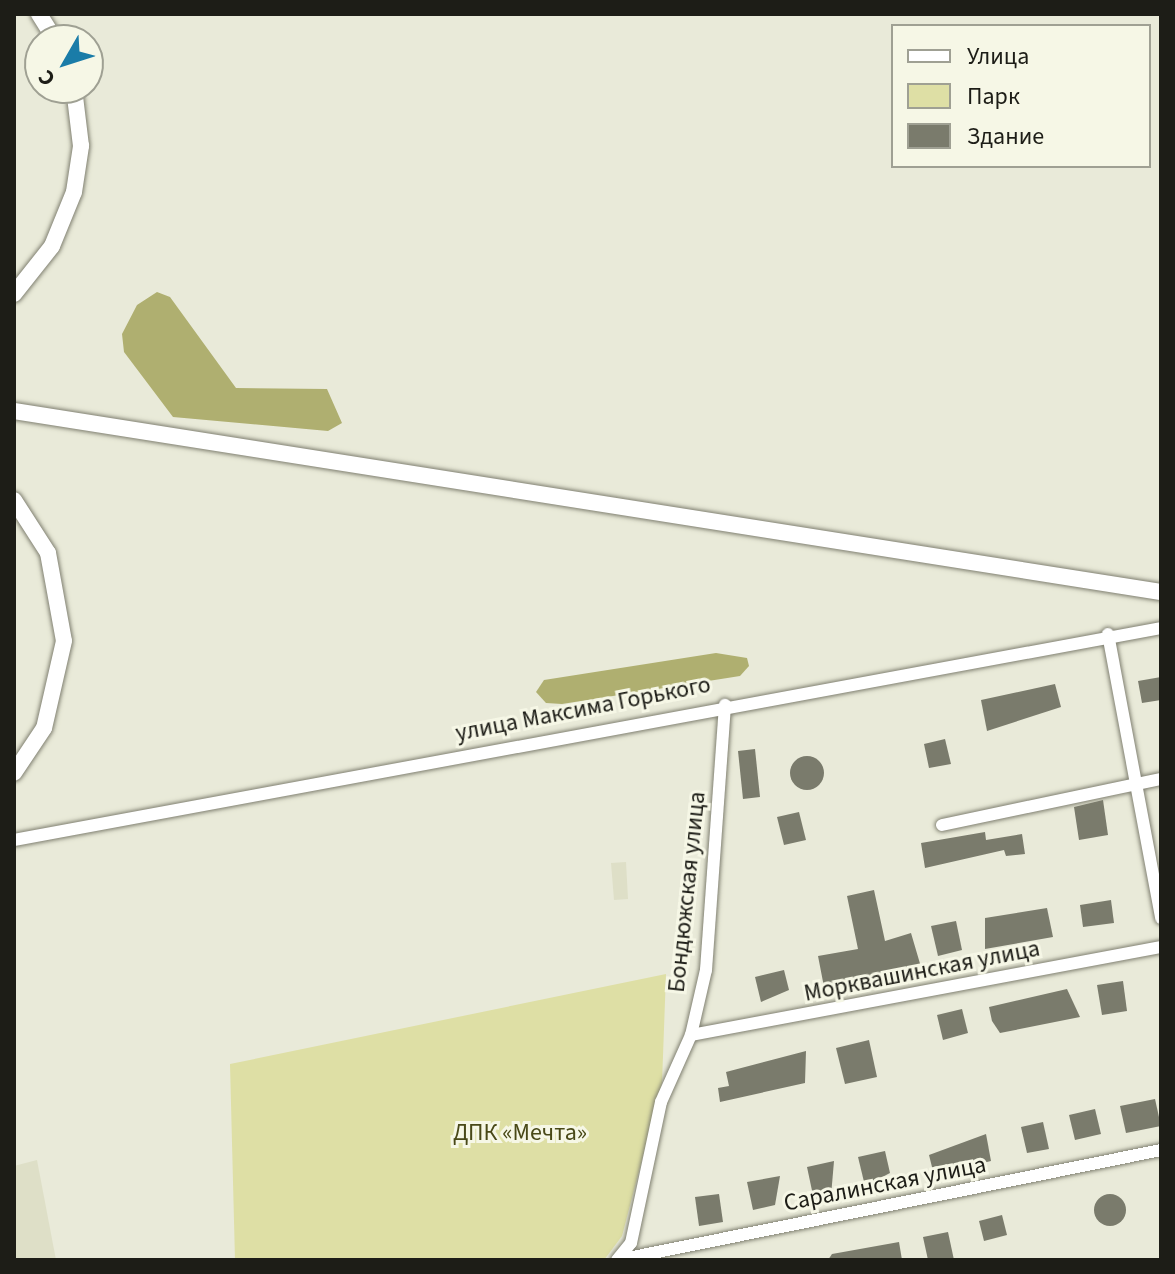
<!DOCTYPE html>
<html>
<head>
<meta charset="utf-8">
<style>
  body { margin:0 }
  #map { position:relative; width:1175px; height:1274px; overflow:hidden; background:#e9ead9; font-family:"Source Sans 3",sans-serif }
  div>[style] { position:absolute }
  .built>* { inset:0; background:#dedfc7 }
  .green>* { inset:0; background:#dedfa5 }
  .forest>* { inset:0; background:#afaf70 }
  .building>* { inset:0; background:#7a7b6c }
  .round { border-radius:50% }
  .roads { filter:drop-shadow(0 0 2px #808071) drop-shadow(0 0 2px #808071) }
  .minor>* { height:12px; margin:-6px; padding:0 6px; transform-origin:6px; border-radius:6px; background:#fff }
  .tertiary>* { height:16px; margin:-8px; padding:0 8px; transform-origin:8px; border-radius:8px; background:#fff }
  span { translate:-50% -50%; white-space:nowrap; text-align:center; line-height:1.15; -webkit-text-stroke:6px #f6f7e6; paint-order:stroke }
  .street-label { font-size:24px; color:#1d1d17 }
  .park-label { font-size:24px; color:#494918 }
  .frame { position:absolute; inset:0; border:16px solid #1d1d17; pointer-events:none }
  .legend { position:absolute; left:891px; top:24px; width:260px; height:144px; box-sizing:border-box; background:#f6f7e6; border:2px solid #9fa093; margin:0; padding:10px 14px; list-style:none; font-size:24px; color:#1d1d17 }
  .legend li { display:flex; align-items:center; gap:16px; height:40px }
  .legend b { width:40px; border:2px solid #9fa093 }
  .north { position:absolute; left:24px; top:24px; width:80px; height:80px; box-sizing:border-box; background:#f6f7e6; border:2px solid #9fa093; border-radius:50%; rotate:231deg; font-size:22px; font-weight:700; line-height:32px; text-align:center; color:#1d1d17 }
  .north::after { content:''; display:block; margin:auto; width:28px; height:36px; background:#1a7ca8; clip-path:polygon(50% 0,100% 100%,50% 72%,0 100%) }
</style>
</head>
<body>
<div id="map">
  <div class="built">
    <div style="clip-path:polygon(626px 862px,628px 899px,614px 900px,611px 863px)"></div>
    <div style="clip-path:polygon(37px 1160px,56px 1260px,14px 1260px,14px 1166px)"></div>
  </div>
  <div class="green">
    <div style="clip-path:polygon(666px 974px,662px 1083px,622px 1236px,604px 1260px,235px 1260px,230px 1064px)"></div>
  </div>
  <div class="forest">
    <div style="clip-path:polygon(157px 292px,170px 297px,236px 388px,327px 389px,342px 423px,328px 431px,173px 417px,124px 352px,122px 334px,137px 305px)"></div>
    <div style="clip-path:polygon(716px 653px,747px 658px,749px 666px,740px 676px,562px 704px,546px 703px,536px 692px,544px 680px)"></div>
  </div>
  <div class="building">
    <div style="clip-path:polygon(1161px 677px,1161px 700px,1142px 703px,1138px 681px)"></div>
    <div style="clip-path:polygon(1055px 684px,1061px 707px,987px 731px,981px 700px)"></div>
    <div style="clip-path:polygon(945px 739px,951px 764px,929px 768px,924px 744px)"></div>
    <div style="clip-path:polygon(755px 749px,760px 797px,743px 799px,738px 751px)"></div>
    <div class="round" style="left:790px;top:756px;width:34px;height:34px"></div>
    <div style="clip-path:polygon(1103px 800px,1108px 835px,1079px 840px,1074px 807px)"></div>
    <div style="clip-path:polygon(799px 812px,806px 840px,784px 845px,777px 817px)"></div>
    <div style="clip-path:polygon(985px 832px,986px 840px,1022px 834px,1025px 854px,1006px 856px,1004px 850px,925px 868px,921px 843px)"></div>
    <div style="clip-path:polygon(874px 890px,885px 941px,911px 933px,921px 967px,891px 975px,893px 983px,873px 987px,871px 978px,824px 987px,818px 956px,858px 949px,847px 896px)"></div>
    <div style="clip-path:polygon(1111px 900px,1114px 923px,1083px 927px,1080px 905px)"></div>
    <div style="clip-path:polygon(1047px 908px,1053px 937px,985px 949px,985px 918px)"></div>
    <div style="clip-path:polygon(956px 921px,962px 950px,938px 956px,931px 926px)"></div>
    <div style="clip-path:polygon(784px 970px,789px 990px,761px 1002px,755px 977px)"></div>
    <div style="clip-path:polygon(1123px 981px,1127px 1011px,1102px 1015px,1097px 985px)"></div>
    <div style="clip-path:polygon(1067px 989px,1080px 1017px,1000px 1033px,992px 1021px,989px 1007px)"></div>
    <div style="clip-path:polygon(962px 1009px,968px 1033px,943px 1040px,937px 1015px)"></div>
    <div style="clip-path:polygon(869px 1040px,877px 1077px,845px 1084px,836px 1048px)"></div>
    <div style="clip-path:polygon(806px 1051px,805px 1083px,720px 1102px,718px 1088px,729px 1086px,726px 1072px)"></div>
    <div style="clip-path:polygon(1155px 1099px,1161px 1126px,1126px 1133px,1120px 1106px)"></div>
    <div style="clip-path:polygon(1095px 1109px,1101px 1134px,1075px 1140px,1069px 1115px)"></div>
    <div style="clip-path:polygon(1043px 1122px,1049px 1149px,1027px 1153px,1021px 1127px)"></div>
    <div style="clip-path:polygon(986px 1134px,991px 1161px,934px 1175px,929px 1155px)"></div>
    <div style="clip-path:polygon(885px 1151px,890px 1173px,865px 1186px,858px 1157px)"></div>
    <div style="clip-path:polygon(834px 1161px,831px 1196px,814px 1200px,807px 1167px)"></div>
    <div style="clip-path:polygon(780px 1176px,775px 1205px,753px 1210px,747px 1182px)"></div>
    <div class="round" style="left:1094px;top:1194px;width:32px;height:32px"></div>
    <div style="clip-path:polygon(719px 1194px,723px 1222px,699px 1226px,695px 1197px)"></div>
    <div style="clip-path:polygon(1002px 1215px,1007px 1235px,984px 1241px,979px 1221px)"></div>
    <div style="clip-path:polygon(948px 1232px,954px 1260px,928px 1260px,923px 1237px)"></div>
    <div style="clip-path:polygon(899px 1242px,902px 1260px,828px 1260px,832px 1254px)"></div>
  </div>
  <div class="roads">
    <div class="minor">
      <div style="left:1108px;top:634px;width:289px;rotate:79.4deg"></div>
      <div style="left:942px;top:825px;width:224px;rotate:-11.9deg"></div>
      <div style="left:14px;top:840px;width:1166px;rotate:-10.47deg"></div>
      <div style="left:691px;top:1035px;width:478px;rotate:-10.6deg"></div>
      <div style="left:617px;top:1260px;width:22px;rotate:-51deg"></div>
      <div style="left:631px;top:1243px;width:144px;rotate:-78deg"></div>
      <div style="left:661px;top:1102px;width:73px;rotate:-65.9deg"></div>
      <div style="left:691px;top:1035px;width:67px;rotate:-77deg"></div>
      <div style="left:706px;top:970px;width:266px;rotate:-85.9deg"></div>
      <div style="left:618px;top:1260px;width:554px;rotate:-11.45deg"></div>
    </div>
    <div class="tertiary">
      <div style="left:39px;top:14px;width:31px;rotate:58deg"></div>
      <div style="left:14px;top:294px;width:61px;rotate:-51.6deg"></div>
      <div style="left:52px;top:246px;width:58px;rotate:-67.8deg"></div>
      <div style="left:74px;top:192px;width:47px;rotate:-81.3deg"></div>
      <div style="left:81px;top:146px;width:58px;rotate:-96.9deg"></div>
      <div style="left:14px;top:411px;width:1161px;rotate:8.97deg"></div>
      <div style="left:14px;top:500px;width:63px;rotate:57.3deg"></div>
      <div style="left:48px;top:553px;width:89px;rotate:79.7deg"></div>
      <div style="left:64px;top:641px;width:89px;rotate:102.9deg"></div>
      <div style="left:44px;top:728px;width:54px;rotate:123.7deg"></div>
    </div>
  </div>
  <div class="street-label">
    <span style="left:583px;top:709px;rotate:-11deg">улица Максима Горького</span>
    <span style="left:687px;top:892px;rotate:-84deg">Бондюжская улица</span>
    <span style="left:922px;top:971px;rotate:-11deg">Морквашинская улица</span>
    <span style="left:885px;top:1184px;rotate:-11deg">Саралинская улица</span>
  </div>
  <div class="park-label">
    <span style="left:520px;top:1133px">ДПК «Мечта»</span>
  </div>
  <div class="frame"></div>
  <ul class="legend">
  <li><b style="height:10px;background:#fff"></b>Улица</li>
  <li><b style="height:22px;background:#dedfa5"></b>Парк</li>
  <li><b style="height:22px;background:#7a7b6c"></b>Здание</li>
  </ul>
  <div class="north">С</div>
</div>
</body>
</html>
